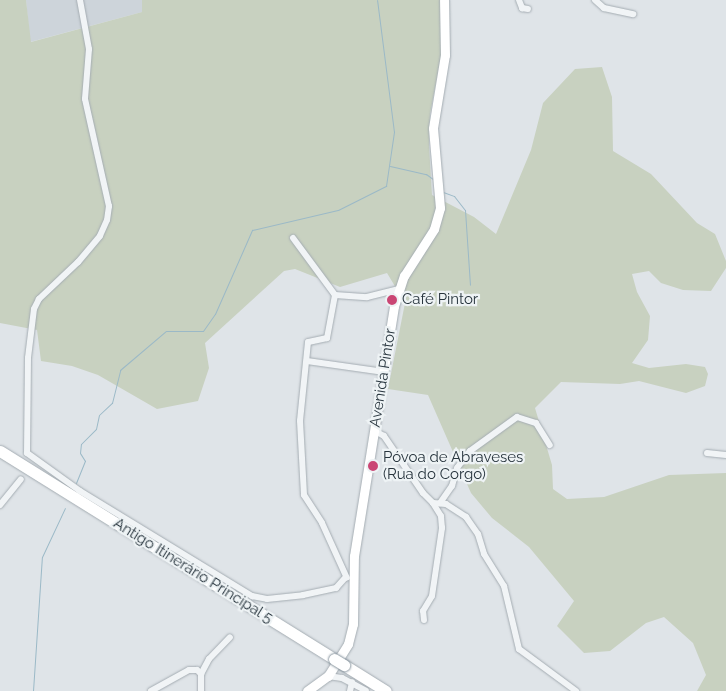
<!DOCTYPE html>
<html>
<head>
<meta charset="utf-8">
<style>
  body { margin:0 }
  #map { position:relative; width:726px; height:691px; overflow:hidden; background:#dfe4e8; font-family:Raleway,sans-serif }
  div>[style] { position:absolute }
  .built>* { inset:0; background:#cdd4da }
  .green>* { inset:0; background:#c8d1c0 }
  .stream>* { height:1px; margin:-0.5px; padding:0 0.5px; transform-origin:0.5px; border-radius:0.5px; background:#9bb9c7 }
  .roads { filter:drop-shadow(0 0 1px #a4acb2) drop-shadow(0 0 1px #a4acb2) }
  .street>* { height:6px; margin:-3px; padding:0 3px; transform-origin:3px; border-radius:3px; background:#f1f4f6 }
  .secondary>* { height:9px; margin:-4.5px; padding:0 4.5px; transform-origin:4.5px; border-radius:4.5px; background:#fff }
  .highway>* { height:11px; margin:-5.5px; padding:0 5.5px; transform-origin:5.5px; border-radius:5.5px; background:#fff }
  .bridges { filter:drop-shadow(0 0 1px #87949e) drop-shadow(0 0 1px #87949e) }
  .highway-bridge>* { height:11px; margin:-5.5px; padding:0 5.5px; transform-origin:5.5px; border-radius:5.5px; background:#fff }
  .dots>* { width:14px; height:14px; translate:-50% -50%; box-sizing:border-box; border:2px solid #eef3f5; border-radius:50% }
  span { translate:-50% -50%; white-space:nowrap; text-align:center; line-height:1.15; -webkit-text-stroke:4.5px #eef3f5; paint-order:stroke }
  .poi-label { font-size:15px; color:#28353e }
  .left { translate:0 -50%; text-align:left }
  .street-label { font-size:15px; color:#28353e }
</style>
</head>
<body>
<div id="map">
  <div class="built">
    <div style="clip-path:polygon(26px 0,142px 0,142px 12px,30px 42px)"></div>
  </div>
  <div class="green">
    <div style="clip-path:polygon(0 0,26px 0,31px 42px,142px 12px,142px 0,440px 0,441px 57px,430px 114px,429px 146px,432px 195px,474px 217px,496px 234px,531px 150px,543px 103px,575px 69px,602px 67px,612px 97px,613px 151px,651px 174px,697px 223px,715px 234px,726px 261px,726px 268px,711px 291px,683px 290px,661px 283px,649px 271px,632px 274px,637px 292px,650px 316px,648px 340px,632px 363px,649px 368px,686px 364px,705px 367px,708px 374px,705px 386px,686px 393px,639px 381px,620px 384px,561px 382px,535px 408px,552px 465px,553px 489px,567px 499px,604px 497px,669px 475px,726px 473px,726px 691px,697px 691px,706px 675px,693px 643px,664px 617px,646px 623px,610px 651px,584px 653px,557px 626px,574px 601px,529px 547px,492px 518px,471px 493px,428px 395px,388px 389px,405px 303px,387px 273px,340px 287px,295px 269px,284px 271px,205px 343px,209px 368px,198px 401px,157px 409px,98px 375px,72px 366px,41px 361px,37px 330px,0 323px)"></div>
  </div>
  <div class="stream">
    <div style="left:390px;top:166px;width:37px;rotate:13deg"></div>
    <div style="left:426px;top:174px;width:9px;rotate:36deg"></div>
    <div style="left:443px;top:192px;width:12px;rotate:20deg"></div>
    <div style="left:454px;top:196px;width:18px;rotate:52deg"></div>
    <div style="left:465px;top:210px;width:75px;rotate:86.2deg"></div>
    <div style="left:76px;top:483px;width:24px;rotate:-68deg"></div>
    <div style="left:85px;top:461px;width:9px;rotate:-122deg"></div>
    <div style="left:80px;top:453px;width:9px;rotate:-84deg"></div>
    <div style="left:81px;top:444px;width:21px;rotate:-45deg"></div>
    <div style="left:96px;top:429px;width:14px;rotate:-78deg"></div>
    <div style="left:99px;top:415px;width:18px;rotate:-43deg"></div>
    <div style="left:112px;top:403px;width:34px;rotate:-76deg"></div>
    <div style="left:120px;top:370px;width:60px;rotate:-40.3deg"></div>
    <div style="left:166px;top:331px;width:37px"></div>
    <div style="left:203px;top:331px;width:21px;rotate:-55deg"></div>
    <div style="left:215px;top:314px;width:92px;rotate:-66.2deg"></div>
    <div style="left:252px;top:230px;width:88px;rotate:-13.1deg"></div>
    <div style="left:338px;top:210px;width:54px;rotate:-26.6deg"></div>
    <div style="left:386px;top:186px;width:55px;rotate:-81.6deg"></div>
    <div style="left:394px;top:132px;width:133px;rotate:-97.3deg"></div>
    <div style="left:33px;top:691px;width:134px;rotate:-86.2deg"></div>
    <div style="left:42px;top:557px;width:54px;rotate:-64.9deg"></div>
  </div>
  <div class="roads">
    <div class="street">
      <div style="left:80px;top:0;width:50px;rotate:79.6deg"></div>
      <div style="left:89px;top:49px;width:50px;rotate:94.6deg"></div>
      <div style="left:85px;top:99px;width:110px;rotate:77.4deg"></div>
      <div style="left:109px;top:206px;width:14px;rotate:98deg"></div>
      <div style="left:107px;top:220px;width:17px;rotate:114deg"></div>
      <div style="left:100px;top:236px;width:34px;rotate:130deg"></div>
      <div style="left:78px;top:262px;width:54px;rotate:136.5deg"></div>
      <div style="left:39px;top:299px;width:11px;rotate:117deg"></div>
      <div style="left:34px;top:309px;width:49px;rotate:97deg"></div>
      <div style="left:28px;top:358px;width:95px;rotate:90.6deg"></div>
      <div style="left:27px;top:453px;width:65px;rotate:35.6deg"></div>
      <div style="left:80px;top:491px;width:202px;rotate:31.4deg"></div>
      <div style="left:252px;top:596px;width:15px;rotate:11deg"></div>
      <div style="left:267px;top:599px;width:36px;rotate:-6deg"></div>
      <div style="left:303px;top:595px;width:34px;rotate:-12deg"></div>
      <div style="left:336px;top:588px;width:13px;rotate:-48deg"></div>
      <div style="left:519px;top:0;width:9px;rotate:69deg"></div>
      <div style="left:522px;top:8px;width:6px;rotate:9deg"></div>
      <div style="left:595px;top:0;width:12px;rotate:42deg"></div>
      <div style="left:604px;top:8px;width:30px;rotate:12deg"></div>
      <div style="left:293px;top:238px;width:71px;rotate:53.6deg"></div>
      <div style="left:335px;top:295px;width:32px;rotate:4deg"></div>
      <div style="left:367px;top:297px;width:33px;rotate:-14deg"></div>
      <div style="left:335px;top:295px;width:44px;rotate:100.5deg"></div>
      <div style="left:327px;top:338px;width:19px;rotate:168deg"></div>
      <div style="left:308px;top:342px;width:79px;rotate:95.8deg"></div>
      <div style="left:300px;top:421px;width:74px;rotate:86.9deg"></div>
      <div style="left:304px;top:495px;width:33px;rotate:57deg"></div>
      <div style="left:322px;top:523px;width:60px;rotate:65.6deg"></div>
      <div style="left:307px;top:361px;width:78px;rotate:8.1deg"></div>
      <div style="left:375px;top:431px;width:10px;rotate:29deg"></div>
      <div style="left:384px;top:436px;width:69px;rotate:55.6deg"></div>
      <div style="left:423px;top:493px;width:14px;rotate:45deg"></div>
      <div style="left:433px;top:503px;width:13px;rotate:4deg"></div>
      <div style="left:446px;top:504px;width:24px;rotate:33deg"></div>
      <div style="left:466px;top:517px;width:21px;rotate:55deg"></div>
      <div style="left:478px;top:534px;width:21px;rotate:73deg"></div>
      <div style="left:484px;top:554px;width:38px;rotate:58deg"></div>
      <div style="left:504px;top:586px;width:65px;rotate:76.6deg"></div>
      <div style="left:519px;top:649px;width:71px;rotate:36.4deg"></div>
      <div style="left:707px;top:453px;width:19px;rotate:6deg"></div>
      <div style="left:440px;top:503px;width:21px;rotate:-55deg"></div>
      <div style="left:452px;top:486px;width:19px;rotate:-74deg"></div>
      <div style="left:457px;top:468px;width:21px;rotate:-53deg"></div>
      <div style="left:470px;top:451px;width:58px;rotate:-35.9deg"></div>
      <div style="left:517px;top:417px;width:20px;rotate:18deg"></div>
      <div style="left:536px;top:423px;width:26px;rotate:58deg"></div>
      <div style="left:0;top:505px;width:33px;rotate:-51deg"></div>
      <div style="left:424px;top:620px;width:9px;rotate:-96deg"></div>
      <div style="left:423px;top:611px;width:17px;rotate:-59deg"></div>
      <div style="left:432px;top:596px;width:69px;rotate:-81.6deg"></div>
      <div style="left:442px;top:528px;width:12px;rotate:-95deg"></div>
      <div style="left:441px;top:516px;width:15px;rotate:-122deg"></div>
      <div style="left:201px;top:674px;width:17px;rotate:-62deg"></div>
      <div style="left:209px;top:659px;width:30px;rotate:-46deg"></div>
      <div style="left:328px;top:676px;width:14px;rotate:8deg"></div>
      <div style="left:342px;top:678px;width:27px;rotate:28deg"></div>
      <div style="left:151px;top:691px;width:43px;rotate:-28.9deg"></div>
      <div style="left:189px;top:670px;width:8px"></div>
      <div style="left:197px;top:670px;width:6px;rotate:45deg"></div>
      <div style="left:201px;top:674px;width:17px;rotate:90deg"></div>
      <div style="left:350px;top:691px;width:9px;rotate:-77deg"></div>
    </div>
    <div class="secondary">
      <div style="left:307px;top:691px;width:26px;rotate:-36deg"></div>
      <div style="left:328px;top:676px;width:38px;rotate:-58deg"></div>
      <div style="left:348px;top:644px;width:21px;rotate:-76deg"></div>
      <div style="left:353px;top:624px;width:68px;rotate:-89.2deg"></div>
      <div style="left:354px;top:556px;width:253px;rotate:-80.9deg"></div>
      <div style="left:394px;top:306px;width:32px;rotate:-72deg"></div>
      <div style="left:404px;top:276px;width:56px;rotate:-57.4deg"></div>
      <div style="left:434px;top:229px;width:22px;rotate:-74deg"></div>
      <div style="left:440px;top:208px;width:80px;rotate:-95deg"></div>
      <div style="left:433px;top:128px;width:74px;rotate:-80.7deg"></div>
      <div style="left:445px;top:55px;width:55px;rotate:-91deg"></div>
    </div>
    <div class="highway">
      <div style="left:0;top:451px;width:393px;rotate:31.9deg"></div>
      <div style="left:344px;top:665px;width:49px;rotate:31.8deg"></div>
    </div>
  </div>
  <div class="bridges">
    <div class="highway-bridge">
      <div style="left:334px;top:659px;width:12px;rotate:31deg"></div>
    </div>
  </div>
  <div class="dots">
    <div style="left:392px;top:300px;background:#ca4674"></div>
    <div style="left:373px;top:466px;background:#ca4674"></div>
  </div>
  <div class="poi-label">
    <span class="left" style="left:402px;top:300px">Café Pintor</span>
    <span class="left" style="left:383px;top:466px">Póvoa de Abraveses<br>(Rua do Corgo)</span>
  </div>
  <div class="street-label">
    <span style="left:383px;top:378px;rotate:-81deg">Avenida Pintor</span>
    <span style="left:193px;top:571px;rotate:32deg">Antigo Itinerário Principal 5</span>
  </div>
</div>
</body>
</html>
